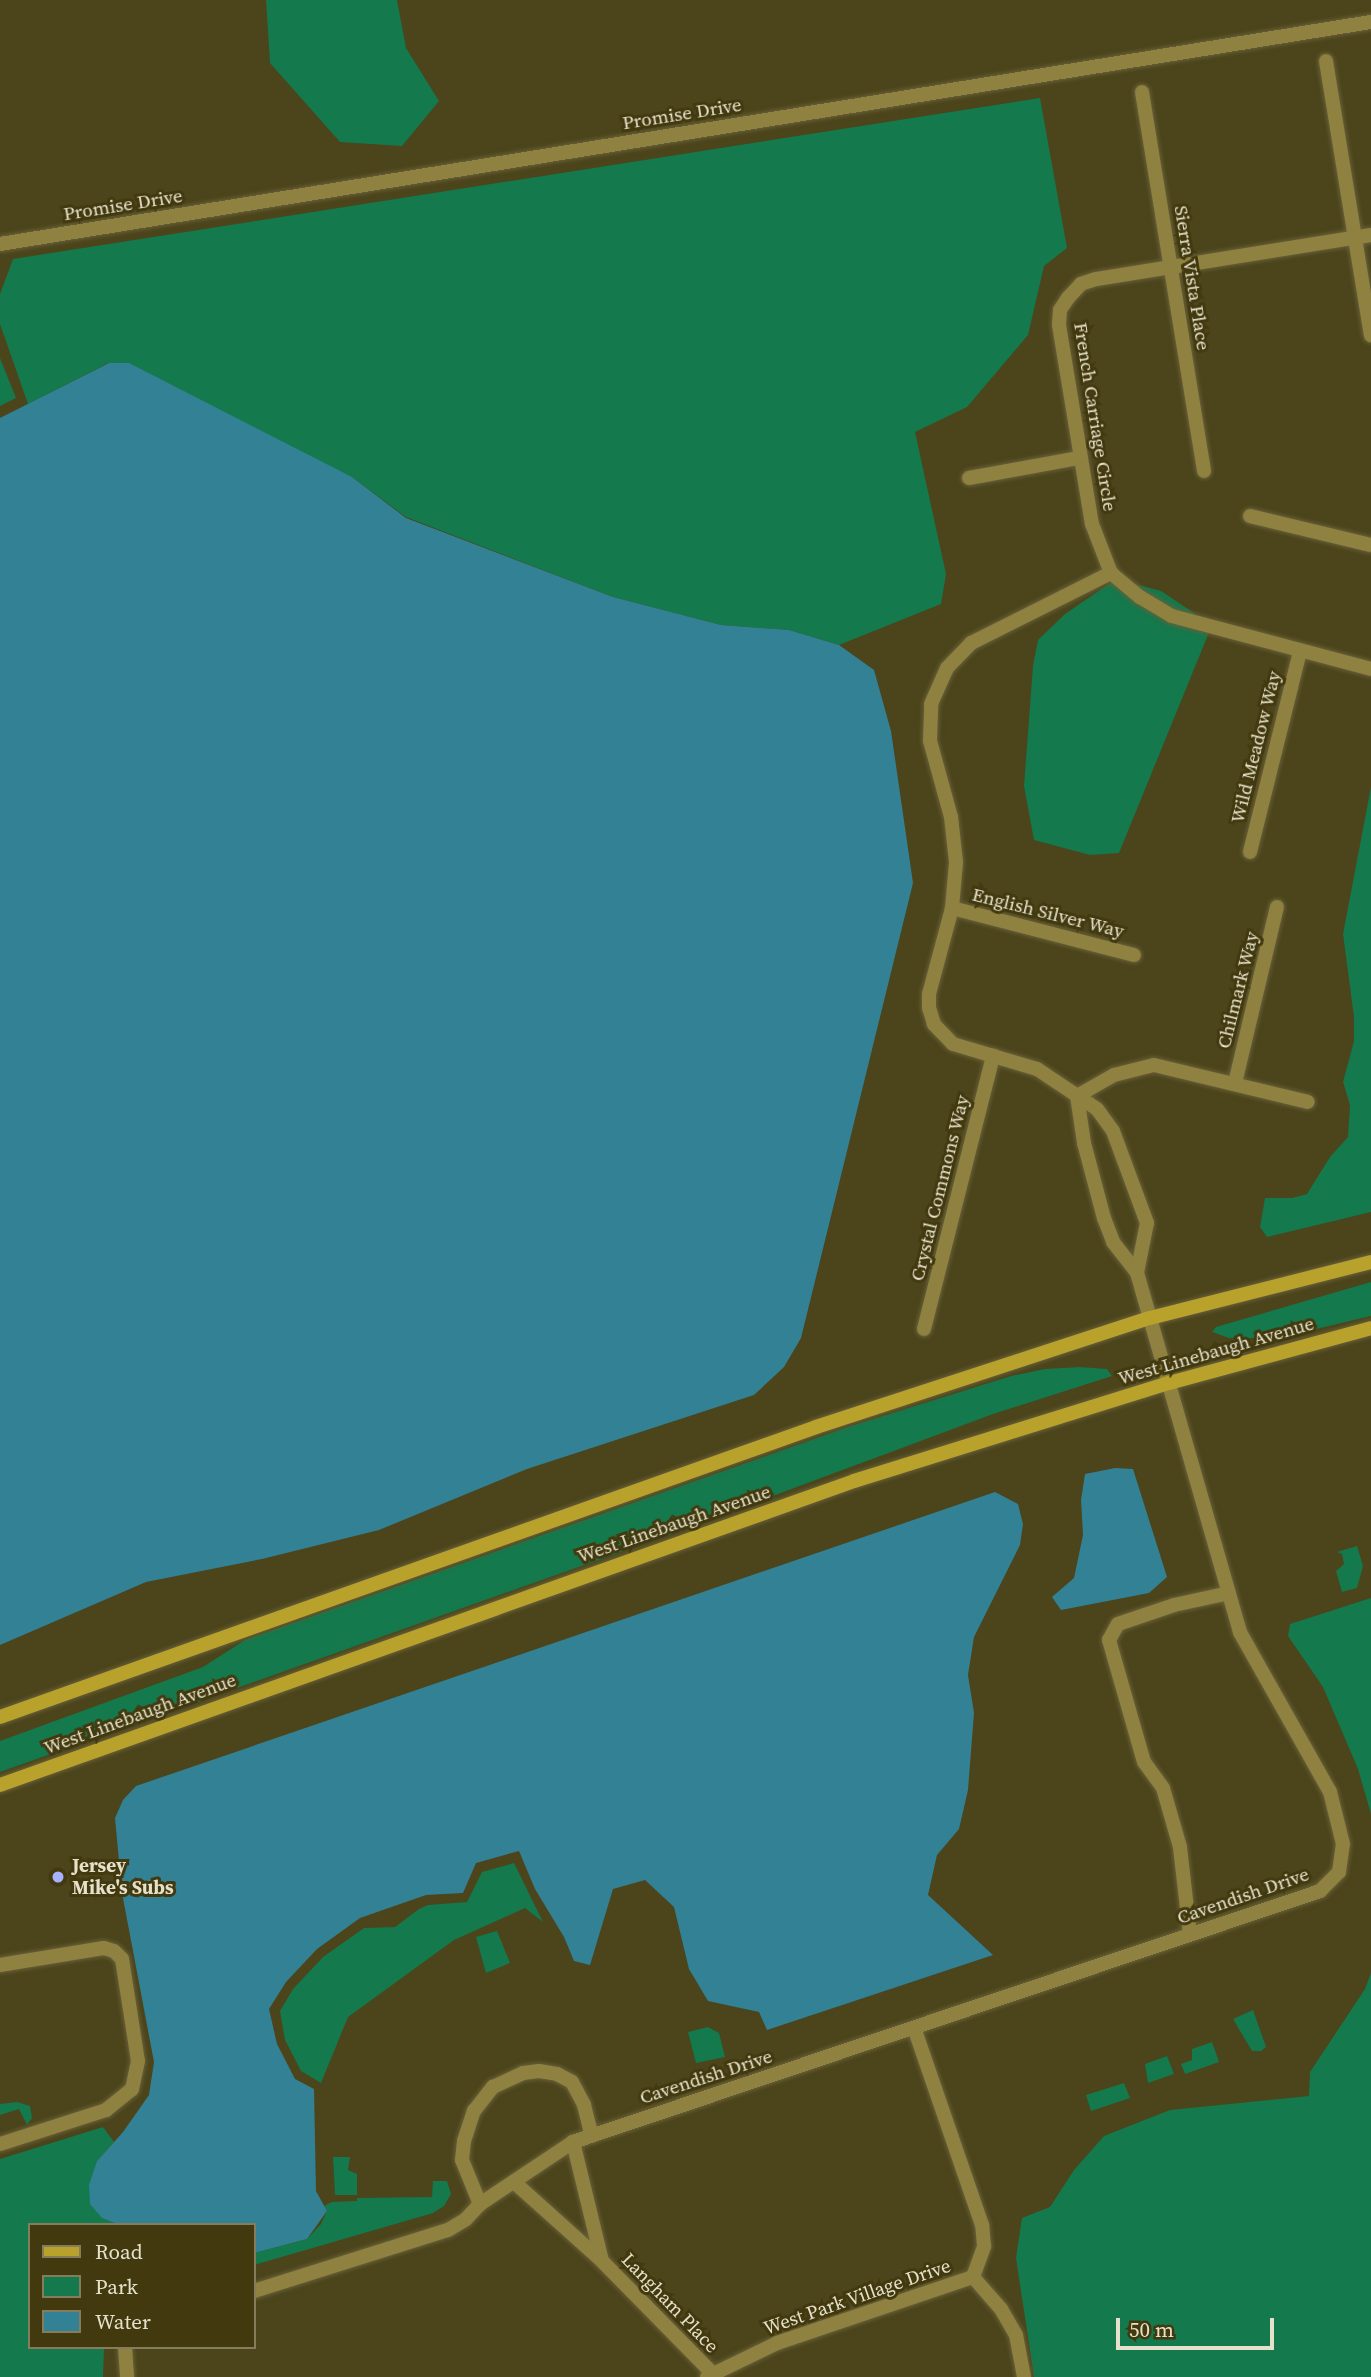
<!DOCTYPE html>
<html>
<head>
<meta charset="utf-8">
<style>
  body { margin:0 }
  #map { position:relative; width:1371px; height:2377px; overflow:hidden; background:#4c441a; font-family:"Source Serif 4",serif }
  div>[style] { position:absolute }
  .green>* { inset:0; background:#14794c }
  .water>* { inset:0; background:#328195 }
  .roads { filter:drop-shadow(0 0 2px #68603a) drop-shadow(0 0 2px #68603a) }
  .street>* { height:14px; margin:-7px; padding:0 7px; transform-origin:7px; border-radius:7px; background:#8f813f }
  .secondary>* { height:14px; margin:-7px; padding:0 7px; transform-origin:7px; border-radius:7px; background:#b9a22c }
  .dots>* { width:19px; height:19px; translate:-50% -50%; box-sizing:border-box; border:4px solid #42390f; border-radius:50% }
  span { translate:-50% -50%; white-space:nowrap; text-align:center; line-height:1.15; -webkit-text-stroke:6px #42390f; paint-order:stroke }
  .street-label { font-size:19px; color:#e6e1cb }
  .poi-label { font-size:19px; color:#e6e1cb; font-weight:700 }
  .left { translate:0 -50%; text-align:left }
  .legend { position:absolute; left:28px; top:2223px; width:228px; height:126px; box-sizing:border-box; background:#42390f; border:2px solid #847c5a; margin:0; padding:9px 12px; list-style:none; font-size:21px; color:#e6e1cb }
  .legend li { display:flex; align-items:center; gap:14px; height:35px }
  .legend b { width:35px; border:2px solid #847c5a }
  .scale { position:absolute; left:1116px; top:2318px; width:158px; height:32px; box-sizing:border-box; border:4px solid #e6e1cb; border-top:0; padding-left:9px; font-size:21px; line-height:24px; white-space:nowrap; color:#e6e1cb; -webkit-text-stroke:5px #42390f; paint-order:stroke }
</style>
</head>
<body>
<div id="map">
  <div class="green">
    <div style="clip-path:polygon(266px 0,397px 0,406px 48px,439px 101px,402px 146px,340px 142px,270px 63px)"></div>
    <div style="clip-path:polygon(1040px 98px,1067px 248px,1044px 266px,1028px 335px,967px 407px,915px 432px,946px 574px,941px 604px,839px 645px,789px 630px,721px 625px,613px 597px,406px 517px,352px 477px,108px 363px,28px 404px,0 324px,0 294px,13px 259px)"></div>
    <div style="clip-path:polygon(0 358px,16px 398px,0 406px)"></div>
    <div style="clip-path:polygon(1116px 579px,1161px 591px,1212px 625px,1119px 853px,1090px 855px,1034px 840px,1024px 786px,1033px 666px,1038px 640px,1065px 614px)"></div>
    <div style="clip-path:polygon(1371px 787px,1371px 1212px,1267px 1237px,1260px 1227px,1265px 1198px,1292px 1198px,1307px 1194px,1330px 1157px,1348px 1137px,1350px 1105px,1343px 1082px,1354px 1041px,1354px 1017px,1343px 934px)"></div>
    <div style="clip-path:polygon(1371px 1282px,1371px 1316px,1278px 1338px,1229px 1338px,1212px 1332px,1216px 1327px)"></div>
    <div style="clip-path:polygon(1080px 1367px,1107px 1369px,1112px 1376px,993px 1414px,655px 1540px,0 1772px,0 1741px,203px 1667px,245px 1640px,848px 1427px,1011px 1376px,1045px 1369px)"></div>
    <div style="clip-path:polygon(1357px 1546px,1363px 1566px,1357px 1588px,1342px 1592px,1336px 1571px,1344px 1564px,1342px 1554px,1337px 1552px)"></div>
    <div style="clip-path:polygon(1371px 1598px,1371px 1814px,1358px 1769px,1323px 1687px,1288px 1636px,1290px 1624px)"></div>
    <div style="clip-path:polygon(514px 1863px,543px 1922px,525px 1908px,454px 1940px,348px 2017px,321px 2083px,301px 2071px,285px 2040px,280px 2011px,293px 1989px,323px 1957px,364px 1928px,395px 1927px,419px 1909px,428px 1905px,467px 1902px,482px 1872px)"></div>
    <div style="clip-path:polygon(497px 1931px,510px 1963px,486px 1973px,476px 1937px)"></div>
    <div style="clip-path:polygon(1371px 1973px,1371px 2377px,1034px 2377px,1016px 2258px,1022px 2218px,1050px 2207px,1074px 2170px,1104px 2136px,1170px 2110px,1309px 2096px,1310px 2072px,1365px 1989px)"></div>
    <div style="clip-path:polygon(1253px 2010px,1266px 2047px,1261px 2051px,1252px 2051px,1233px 2019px)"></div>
    <div style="clip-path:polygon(708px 2027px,719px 2033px,725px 2057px,696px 2063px,688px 2032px)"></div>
    <div style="clip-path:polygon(1212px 2042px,1219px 2062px,1185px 2074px,1181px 2064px,1192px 2060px,1192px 2049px)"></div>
    <div style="clip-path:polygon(1167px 2056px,1174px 2074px,1148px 2083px,1145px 2064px)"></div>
    <div style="clip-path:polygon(1124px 2083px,1130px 2098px,1091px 2111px,1086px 2095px)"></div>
    <div style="clip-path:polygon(17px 2102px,30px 2106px,32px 2118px,27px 2125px,19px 2109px,0 2115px,0 2104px)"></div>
    <div style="clip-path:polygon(103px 2127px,114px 2142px,97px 2161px,102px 2218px,119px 2225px,30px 2225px,30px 2347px,104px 2347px,103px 2377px,0 2377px,0 2159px)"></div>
    <div style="clip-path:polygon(333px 2157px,350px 2157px,348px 2170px,357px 2174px,357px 2195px,335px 2195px)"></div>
    <div style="clip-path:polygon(433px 2181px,447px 2181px,451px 2194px,444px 2206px,433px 2213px,254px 2265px,254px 2253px,307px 2239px,321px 2224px,327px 2211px,324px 2206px,332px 2202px,357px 2201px,357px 2198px,432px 2197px)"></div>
  </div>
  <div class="water">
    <div style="clip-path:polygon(109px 363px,129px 363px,352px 477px,406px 518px,613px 597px,721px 625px,789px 630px,839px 645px,874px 670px,891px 731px,913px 883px,801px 1338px,784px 1367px,754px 1395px,527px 1469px,379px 1530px,262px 1559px,146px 1582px,0 1645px,0 418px)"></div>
    <div style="clip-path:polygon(1115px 1468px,1133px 1469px,1167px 1577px,1149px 1593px,1061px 1610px,1052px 1597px,1074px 1578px,1083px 1535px,1081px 1500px,1085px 1474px)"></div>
    <div style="clip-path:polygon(995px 1492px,1018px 1504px,1023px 1524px,1020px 1545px,974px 1637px,968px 1675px,974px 1713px,968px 1790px,959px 1829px,937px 1855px,928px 1895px,993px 1955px,767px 2030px,759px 2012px,708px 2001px,689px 1969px,674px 1907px,645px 1880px,613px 1889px,590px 1965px,574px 1961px,564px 1937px,535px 1889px,519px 1851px,476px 1863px,463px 1893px,426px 1895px,360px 1918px,317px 1949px,286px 1982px,269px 2009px,277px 2044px,295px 2079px,314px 2089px,316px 2191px,327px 2211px,307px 2239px,254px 2253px,254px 2225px,119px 2225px,102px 2218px,90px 2204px,89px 2185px,97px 2161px,123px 2132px,149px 2095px,154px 2062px,122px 1893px,115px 1818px,123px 1800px,136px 1786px)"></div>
  </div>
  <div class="roads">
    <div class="street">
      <div style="left:1326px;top:61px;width:278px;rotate:80.7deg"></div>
      <div style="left:1142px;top:92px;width:384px;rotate:80.7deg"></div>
      <div style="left:1371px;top:235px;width:278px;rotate:170.9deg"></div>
      <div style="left:1096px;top:279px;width:16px;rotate:162deg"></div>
      <div style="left:1081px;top:284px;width:19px;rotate:133deg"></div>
      <div style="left:1068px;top:298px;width:14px;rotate:124deg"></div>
      <div style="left:1060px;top:310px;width:15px;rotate:94deg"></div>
      <div style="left:1059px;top:325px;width:202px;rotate:80.6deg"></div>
      <div style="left:1092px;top:524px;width:53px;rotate:68.8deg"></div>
      <div style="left:1111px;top:573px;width:38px;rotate:40deg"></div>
      <div style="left:1140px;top:597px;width:37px;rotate:31deg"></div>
      <div style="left:1172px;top:616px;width:206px;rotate:14.9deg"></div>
      <div style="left:0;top:244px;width:1389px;rotate:-9.2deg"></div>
      <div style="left:969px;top:478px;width:112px;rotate:-10.3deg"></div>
      <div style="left:1250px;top:516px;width:124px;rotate:13.5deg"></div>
      <div style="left:1250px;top:852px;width:207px;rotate:-76deg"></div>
      <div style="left:952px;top:908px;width:188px;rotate:14.5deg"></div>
      <div style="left:1235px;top:1083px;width:181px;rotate:-76.6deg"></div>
      <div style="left:1077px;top:1096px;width:43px;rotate:-29.6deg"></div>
      <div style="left:1114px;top:1075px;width:41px;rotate:-14deg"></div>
      <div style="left:1154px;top:1065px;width:158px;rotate:13.5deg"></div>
      <div style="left:1077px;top:1096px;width:48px;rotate:81.5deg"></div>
      <div style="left:1084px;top:1143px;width:78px;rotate:75.1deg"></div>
      <div style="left:1104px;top:1218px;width:26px;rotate:69deg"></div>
      <div style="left:1113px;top:1242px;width:39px;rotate:52deg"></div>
      <div style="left:924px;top:1329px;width:282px;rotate:-75.8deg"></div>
      <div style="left:1190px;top:1934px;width:88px;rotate:-96.6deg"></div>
      <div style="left:1180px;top:1847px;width:61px;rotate:-106.1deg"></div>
      <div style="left:1163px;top:1788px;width:32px;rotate:-126deg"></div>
      <div style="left:1144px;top:1762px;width:127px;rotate:-106deg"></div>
      <div style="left:1109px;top:1640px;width:18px;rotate:-61deg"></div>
      <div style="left:1118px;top:1624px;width:59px;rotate:-18.7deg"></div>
      <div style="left:1174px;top:1605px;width:56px;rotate:-12.3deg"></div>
      <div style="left:0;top:1965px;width:105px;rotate:-9.3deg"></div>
      <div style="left:104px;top:1948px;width:10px;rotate:17deg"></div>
      <div style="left:114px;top:1951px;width:11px;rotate:45deg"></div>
      <div style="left:122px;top:1959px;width:103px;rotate:81.1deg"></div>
      <div style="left:138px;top:2061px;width:29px;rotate:102deg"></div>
      <div style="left:132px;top:2089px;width:33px;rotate:141deg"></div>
      <div style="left:106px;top:2110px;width:111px;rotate:162.2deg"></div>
      <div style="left:573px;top:2142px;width:122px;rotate:76.3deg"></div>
      <div style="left:602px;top:2261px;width:156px;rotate:45.5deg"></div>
      <div style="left:514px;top:2182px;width:117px;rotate:41.9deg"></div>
      <div style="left:480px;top:2204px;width:48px;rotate:-112.2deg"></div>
      <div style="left:462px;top:2160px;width:19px;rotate:-84deg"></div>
      <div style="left:464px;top:2141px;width:32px;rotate:-72deg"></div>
      <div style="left:474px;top:2111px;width:31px;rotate:-52deg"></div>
      <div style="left:493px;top:2087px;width:33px;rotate:-25deg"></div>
      <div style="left:523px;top:2073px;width:16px;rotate:-7deg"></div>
      <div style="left:539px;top:2071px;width:18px;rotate:9deg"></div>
      <div style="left:557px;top:2074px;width:17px;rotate:28deg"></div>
      <div style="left:572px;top:2082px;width:26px;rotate:62deg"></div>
      <div style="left:584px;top:2105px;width:32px;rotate:76deg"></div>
      <div style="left:973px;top:2277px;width:43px;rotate:48.8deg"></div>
      <div style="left:1001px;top:2309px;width:30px;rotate:60deg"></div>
      <div style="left:1016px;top:2335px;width:43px;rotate:79.2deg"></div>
      <div style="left:254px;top:2291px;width:203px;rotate:-17.5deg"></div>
      <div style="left:448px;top:2230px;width:21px;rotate:-31deg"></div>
      <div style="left:466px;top:2219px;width:21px;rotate:-47deg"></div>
      <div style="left:480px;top:2204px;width:112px;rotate:-33.7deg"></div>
      <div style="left:573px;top:2142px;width:788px;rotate:-18.57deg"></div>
      <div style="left:1320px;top:1891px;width:27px;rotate:-45deg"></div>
      <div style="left:1339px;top:1872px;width:28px;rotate:-82deg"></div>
      <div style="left:1343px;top:1844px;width:54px;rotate:-104deg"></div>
      <div style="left:1330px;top:1792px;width:184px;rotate:-119.4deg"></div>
      <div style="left:1240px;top:1632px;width:373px;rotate:-106deg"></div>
      <div style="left:1137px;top:1273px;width:51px;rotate:-78.7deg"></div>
      <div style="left:1147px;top:1223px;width:98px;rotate:-110.3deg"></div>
      <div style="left:1113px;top:1131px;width:27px;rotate:-126deg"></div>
      <div style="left:1097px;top:1109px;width:72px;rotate:-146.3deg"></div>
      <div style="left:1037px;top:1069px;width:88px;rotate:-163.4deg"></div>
      <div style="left:953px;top:1044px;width:28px;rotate:-134deg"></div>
      <div style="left:934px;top:1024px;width:17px;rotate:-107deg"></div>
      <div style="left:929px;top:1008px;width:14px;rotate:-90deg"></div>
      <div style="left:929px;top:994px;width:89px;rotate:-75deg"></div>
      <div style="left:952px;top:908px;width:46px;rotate:-85deg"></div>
      <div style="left:956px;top:862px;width:45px;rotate:-96.3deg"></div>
      <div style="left:951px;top:817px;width:79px;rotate:-105.4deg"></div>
      <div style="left:930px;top:741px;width:37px;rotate:-88deg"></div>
      <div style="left:931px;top:704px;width:39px;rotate:-66deg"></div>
      <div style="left:947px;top:668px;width:35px;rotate:-46deg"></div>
      <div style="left:971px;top:643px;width:157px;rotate:-26.6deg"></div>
      <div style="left:125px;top:2347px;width:30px;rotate:86deg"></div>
      <div style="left:707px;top:2377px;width:78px;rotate:-25.9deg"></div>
      <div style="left:777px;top:2343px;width:207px;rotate:-18.6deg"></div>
      <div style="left:973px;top:2277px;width:33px;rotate:-70deg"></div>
      <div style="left:984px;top:2246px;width:21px;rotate:-95deg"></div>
      <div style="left:982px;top:2225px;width:208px;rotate:-109deg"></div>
    </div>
    <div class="secondary">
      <div style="left:0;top:1717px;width:866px;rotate:-19.56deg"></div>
      <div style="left:816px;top:1427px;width:351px;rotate:-18.1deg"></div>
      <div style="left:1150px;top:1318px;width:228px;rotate:-14.2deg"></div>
      <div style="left:0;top:1785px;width:906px;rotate:-19.59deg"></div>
      <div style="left:854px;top:1481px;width:330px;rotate:-17.3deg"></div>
      <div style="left:1169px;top:1383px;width:209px;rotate:-15.2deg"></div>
    </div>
  </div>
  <div class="dots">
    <div style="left:58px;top:1877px;background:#a7b1fc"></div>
  </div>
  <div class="street-label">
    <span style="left:682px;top:114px;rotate:-9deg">Promise Drive</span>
    <span style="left:123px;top:205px;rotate:-9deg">Promise Drive</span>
    <span style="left:1192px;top:278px;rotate:81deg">Sierra Vista Place</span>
    <span style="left:1095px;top:417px;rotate:81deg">French Carriage Circle</span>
    <span style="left:1256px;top:747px;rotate:-76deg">Wild Meadow Way</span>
    <span style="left:1048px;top:913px;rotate:14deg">English Silver Way</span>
    <span style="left:1238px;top:990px;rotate:-76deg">Chilmark Way</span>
    <span style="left:940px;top:1188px;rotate:-76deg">Crystal Commons Way</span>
    <span style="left:1216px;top:1351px;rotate:-16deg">West Linebaugh Avenue</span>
    <span style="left:674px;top:1524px;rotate:-19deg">West Linebaugh Avenue</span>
    <span style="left:140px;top:1714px;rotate:-20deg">West Linebaugh Avenue</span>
    <span style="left:1243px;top:1896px;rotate:-19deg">Cavendish Drive</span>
    <span style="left:706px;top:2077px;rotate:-18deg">Cavendish Drive</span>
    <span style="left:857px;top:2297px;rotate:-19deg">West Park Village Drive</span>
    <span style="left:670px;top:2303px;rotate:46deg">Langham Place</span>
  </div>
  <div class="poi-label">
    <span class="left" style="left:72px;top:1877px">Jersey<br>Mike's Subs</span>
  </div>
  <ul class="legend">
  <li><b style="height:9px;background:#b9a22c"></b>Road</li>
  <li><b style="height:19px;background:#14794c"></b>Park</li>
  <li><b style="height:19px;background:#328195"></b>Water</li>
  </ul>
  <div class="scale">50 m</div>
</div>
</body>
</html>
